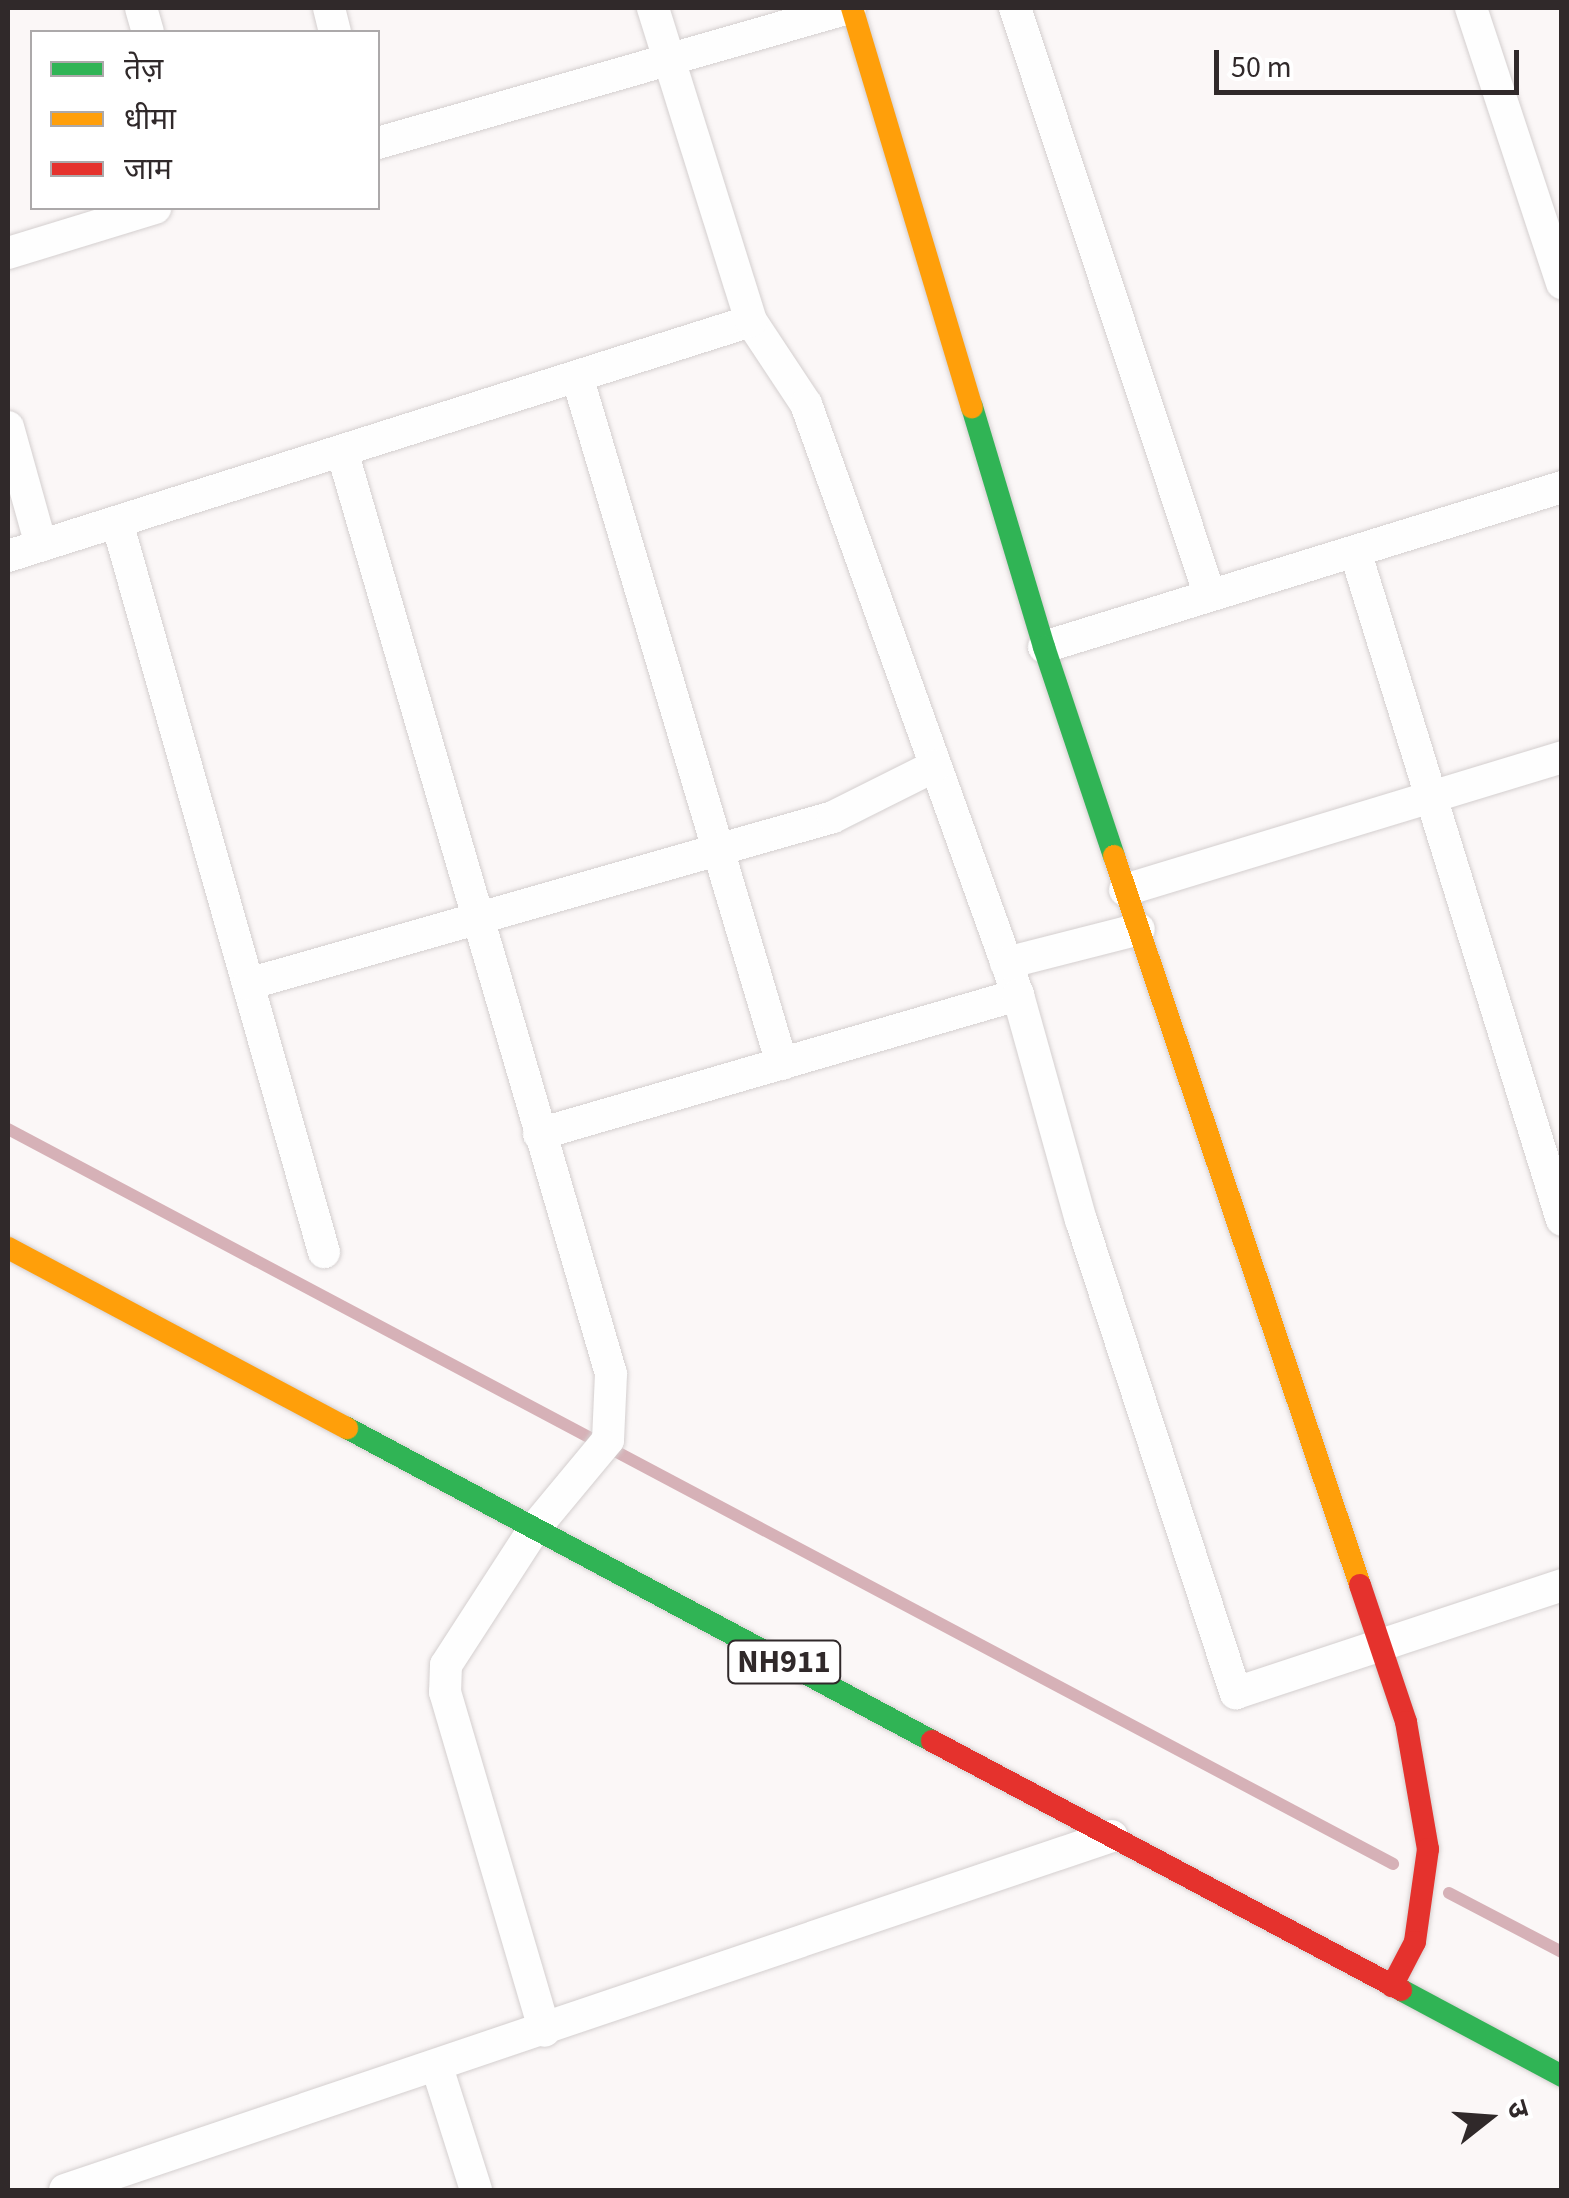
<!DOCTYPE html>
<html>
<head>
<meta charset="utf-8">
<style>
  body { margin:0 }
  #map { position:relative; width:1569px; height:2198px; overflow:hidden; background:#fbf7f7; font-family:"Source Sans 3","Noto Sans Devanagari",sans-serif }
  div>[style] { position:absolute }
  .stream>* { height:12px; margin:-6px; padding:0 6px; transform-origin:6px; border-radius:6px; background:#d6b1b7 }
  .roads { filter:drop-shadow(0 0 2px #d4cfcf) drop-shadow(0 0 2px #d4cfcf) }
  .street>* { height:32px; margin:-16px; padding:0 16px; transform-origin:16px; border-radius:16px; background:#fefefe }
  .fast>* { height:22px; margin:-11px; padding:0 11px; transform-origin:11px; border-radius:11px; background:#30b455 }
  .slow>* { height:22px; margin:-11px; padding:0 11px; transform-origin:11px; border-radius:11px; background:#ff9f0a }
  .jam>* { height:22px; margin:-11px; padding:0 11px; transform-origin:11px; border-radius:11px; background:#e5322d }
  span { translate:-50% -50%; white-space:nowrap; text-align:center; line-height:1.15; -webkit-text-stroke:8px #fff; paint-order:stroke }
  .shield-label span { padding:2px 8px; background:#fff; border:2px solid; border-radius:8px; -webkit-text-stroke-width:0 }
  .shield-label { font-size:32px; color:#30292a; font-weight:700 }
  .frame { position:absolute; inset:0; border:10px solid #30292a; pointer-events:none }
  .legend { position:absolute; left:30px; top:30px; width:350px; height:180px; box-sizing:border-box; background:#fff; border:2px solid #aca9aa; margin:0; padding:12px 18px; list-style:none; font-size:30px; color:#30292a }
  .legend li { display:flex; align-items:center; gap:20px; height:50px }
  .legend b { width:50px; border:2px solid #aca9aa }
  .north { position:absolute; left:1439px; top:2068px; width:100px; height:100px; -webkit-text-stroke:8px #fff; paint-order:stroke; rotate:73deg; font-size:28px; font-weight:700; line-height:40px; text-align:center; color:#30292a }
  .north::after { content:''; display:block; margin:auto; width:35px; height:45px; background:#30292a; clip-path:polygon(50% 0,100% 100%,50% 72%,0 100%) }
  .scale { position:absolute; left:1214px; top:50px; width:305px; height:45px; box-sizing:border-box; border:5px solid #30292a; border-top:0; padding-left:12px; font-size:30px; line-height:35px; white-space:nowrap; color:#30292a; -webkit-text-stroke:8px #fff; paint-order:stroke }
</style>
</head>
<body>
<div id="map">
  <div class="stream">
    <div style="left:8px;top:1129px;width:1568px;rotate:27.95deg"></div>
    <div style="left:1449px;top:1893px;width:127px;rotate:27.6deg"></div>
  </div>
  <div class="roads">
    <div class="street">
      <div style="left:141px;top:8px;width:25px;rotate:74deg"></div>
      <div style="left:329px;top:8px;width:25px;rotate:76deg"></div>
      <div style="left:1015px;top:8px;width:619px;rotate:71.65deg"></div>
      <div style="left:1471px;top:8px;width:290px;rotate:71.7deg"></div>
      <div style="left:378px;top:143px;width:491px;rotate:-16deg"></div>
      <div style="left:8px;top:253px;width:154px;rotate:-17deg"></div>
      <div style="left:751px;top:321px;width:100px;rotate:56.5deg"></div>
      <div style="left:806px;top:404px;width:628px;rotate:70.27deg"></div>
      <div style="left:577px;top:376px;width:718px;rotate:73.41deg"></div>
      <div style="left:8px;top:427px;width:123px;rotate:74.4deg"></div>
      <div style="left:342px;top:451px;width:961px;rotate:73.75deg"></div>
      <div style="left:611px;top:1374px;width:66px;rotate:92.6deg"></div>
      <div style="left:608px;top:1440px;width:116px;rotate:129.7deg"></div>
      <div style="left:534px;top:1529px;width:162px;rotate:122.9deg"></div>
      <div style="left:446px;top:1665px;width:27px;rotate:92deg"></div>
      <div style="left:445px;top:1692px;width:353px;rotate:73.6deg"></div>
      <div style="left:117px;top:522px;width:759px;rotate:74.17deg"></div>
      <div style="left:1355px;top:551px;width:700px;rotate:72.81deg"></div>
      <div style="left:8px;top:556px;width:779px;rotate:-17.55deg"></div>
      <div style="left:751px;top:321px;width:328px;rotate:-107.4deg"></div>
      <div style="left:1044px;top:647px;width:542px;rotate:-17.16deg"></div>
      <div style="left:1125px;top:890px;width:457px;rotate:-16.9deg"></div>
      <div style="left:1006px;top:963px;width:137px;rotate:-14.3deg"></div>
      <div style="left:248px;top:984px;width:608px;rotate:-15.93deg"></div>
      <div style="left:833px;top:817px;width:114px;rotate:-26.6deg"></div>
      <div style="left:539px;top:1134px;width:499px;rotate:-16.2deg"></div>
      <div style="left:1018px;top:995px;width:234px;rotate:74.4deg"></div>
      <div style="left:1081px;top:1220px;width:498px;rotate:71.9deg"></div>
      <div style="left:1236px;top:1693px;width:343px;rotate:-18.3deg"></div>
      <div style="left:437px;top:2067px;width:129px;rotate:72.4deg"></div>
      <div style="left:65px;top:2190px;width:1105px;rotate:-18.68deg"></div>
    </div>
    <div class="fast">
      <div style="left:972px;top:407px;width:251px;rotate:73.3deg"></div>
      <div style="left:1044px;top:647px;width:220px;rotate:71.5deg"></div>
      <div style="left:347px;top:1428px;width:663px;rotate:28.15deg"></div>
      <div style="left:1401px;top:1990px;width:183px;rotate:28.1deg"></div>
    </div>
    <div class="slow">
      <div style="left:852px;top:8px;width:417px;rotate:73.3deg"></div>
      <div style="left:1114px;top:856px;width:769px;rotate:71.35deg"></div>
      <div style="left:8px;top:1248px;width:384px;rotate:28deg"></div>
    </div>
    <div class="jam">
      <div style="left:1360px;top:1585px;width:145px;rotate:71.4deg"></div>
      <div style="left:1406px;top:1722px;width:129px;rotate:80.2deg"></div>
      <div style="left:1428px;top:1849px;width:94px;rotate:98deg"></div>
      <div style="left:1415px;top:1942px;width:50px;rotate:117.6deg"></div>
      <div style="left:932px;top:1741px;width:531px;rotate:27.96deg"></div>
    </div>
  </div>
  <div class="shield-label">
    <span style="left:784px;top:1662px">NH911</span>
  </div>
  <div class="frame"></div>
  <ul class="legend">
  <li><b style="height:12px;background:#30b455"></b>तेज़</li>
  <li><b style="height:12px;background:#ff9f0a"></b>धीमा</li>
  <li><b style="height:12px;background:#e5322d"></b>जाम</li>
  </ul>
  <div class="north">उ</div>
  <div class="scale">50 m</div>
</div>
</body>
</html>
